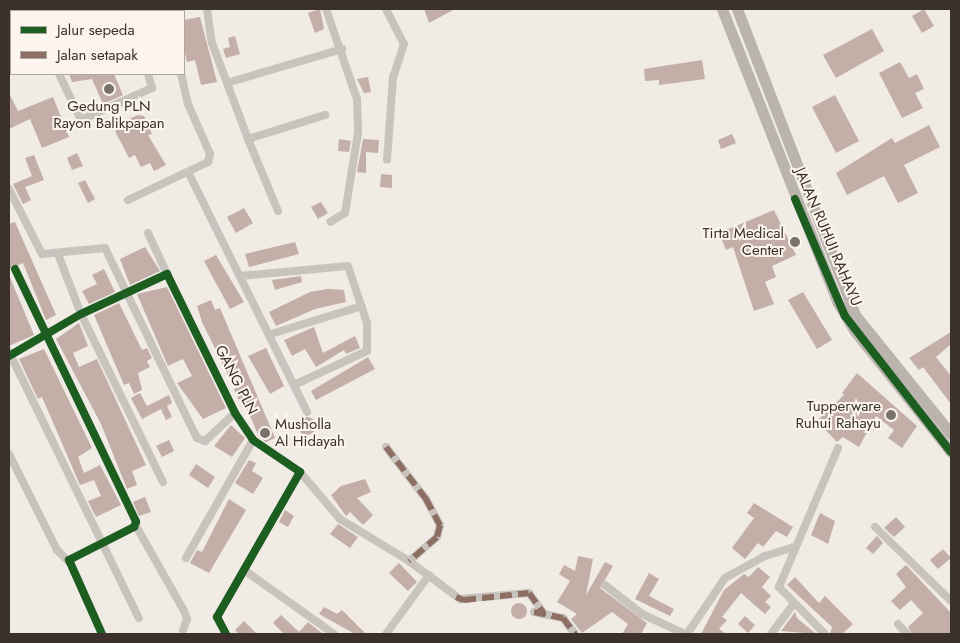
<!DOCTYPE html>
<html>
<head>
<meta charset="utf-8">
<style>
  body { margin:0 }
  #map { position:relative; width:960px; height:643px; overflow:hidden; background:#f0ebe5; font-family:Jost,sans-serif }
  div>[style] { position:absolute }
  .building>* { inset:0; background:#c3afa7 }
  .round { border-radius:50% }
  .street>* { height:8px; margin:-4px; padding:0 4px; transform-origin:4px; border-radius:4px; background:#c9c3be }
  .secondary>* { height:11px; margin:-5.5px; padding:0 5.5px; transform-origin:5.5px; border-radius:5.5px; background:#bab3ae }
  .quiet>* { height:6px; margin-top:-3px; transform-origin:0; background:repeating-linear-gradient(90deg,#8d6e63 0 12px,transparent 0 18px) }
  .cycleway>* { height:8px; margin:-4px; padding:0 4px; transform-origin:4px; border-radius:4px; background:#1b5e20 }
  .dots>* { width:14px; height:14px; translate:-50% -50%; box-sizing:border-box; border:2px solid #fbf5ee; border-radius:50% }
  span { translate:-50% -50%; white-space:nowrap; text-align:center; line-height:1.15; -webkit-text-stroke:4px #fbf5ee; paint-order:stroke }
  .poi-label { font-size:15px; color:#3b302b }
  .right { translate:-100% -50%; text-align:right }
  .left { translate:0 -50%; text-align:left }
  .street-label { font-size:15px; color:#3b302b }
  .frame { position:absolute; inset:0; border:10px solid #3b302b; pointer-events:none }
  .legend { position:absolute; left:10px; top:10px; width:175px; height:65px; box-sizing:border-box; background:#fbf5ee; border:1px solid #aea6a0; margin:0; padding:6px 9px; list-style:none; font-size:15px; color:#3b302b }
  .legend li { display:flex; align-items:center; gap:10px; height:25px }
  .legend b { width:25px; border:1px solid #aea6a0 }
</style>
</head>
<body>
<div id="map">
  <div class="building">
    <div style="clip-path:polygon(320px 9px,324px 29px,315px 33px,308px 13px)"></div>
    <div style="clip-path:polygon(424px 9px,455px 9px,429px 23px)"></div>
    <div style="clip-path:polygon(924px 9px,934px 26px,922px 33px,912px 16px)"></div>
    <div style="clip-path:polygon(200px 17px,217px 82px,201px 85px,195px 60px,187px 62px,184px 48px,184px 20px)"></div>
    <div style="clip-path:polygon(872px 29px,884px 51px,836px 78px,823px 55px)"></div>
    <div style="clip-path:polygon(235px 36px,240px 54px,226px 58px,223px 49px,230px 47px,228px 38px)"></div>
    <div style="clip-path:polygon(702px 60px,705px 79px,659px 85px,659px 80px,645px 81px,644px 69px)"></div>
    <div style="clip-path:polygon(900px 62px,909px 78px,917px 74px,924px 89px,915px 93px,923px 108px,902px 118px,879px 73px)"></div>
    <div style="clip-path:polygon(69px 74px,114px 74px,123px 95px,103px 104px,92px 79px,72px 82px)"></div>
    <div style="clip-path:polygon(368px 77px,371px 92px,364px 93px,357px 79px)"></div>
    <div style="clip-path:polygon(9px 93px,18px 111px,53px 97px,69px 137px,42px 148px,30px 119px,9px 129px)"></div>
    <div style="clip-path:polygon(835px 95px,859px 141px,836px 153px,812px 107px)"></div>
    <div style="clip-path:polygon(138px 115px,144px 116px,152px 134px,148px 135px,166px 165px,154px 171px,150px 163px,141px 167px,135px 155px,129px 158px,115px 131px,122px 128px,120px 123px)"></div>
    <div style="clip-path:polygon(929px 125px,940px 147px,904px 165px,918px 193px,898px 203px,884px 176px,847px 195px,836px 173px,892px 138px,895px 143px)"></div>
    <div style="clip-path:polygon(732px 134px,736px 143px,721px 149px,718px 140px)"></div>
    <div style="clip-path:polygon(339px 139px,351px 141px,349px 152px,338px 151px)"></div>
    <div style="clip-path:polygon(363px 139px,379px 140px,378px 153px,366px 152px,366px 173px,357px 172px)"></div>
    <div style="clip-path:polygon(77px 153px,83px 166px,72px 170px,67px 158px)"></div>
    <div style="clip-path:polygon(34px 155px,44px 180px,25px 187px,31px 200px,23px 204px,13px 184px,32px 176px,25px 158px)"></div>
    <div style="clip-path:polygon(381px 174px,392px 175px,392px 188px,380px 187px)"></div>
    <div style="clip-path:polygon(85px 180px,95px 199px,88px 203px,78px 183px)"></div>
    <div style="clip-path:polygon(321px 202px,328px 213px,318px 219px,311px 207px)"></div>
    <div style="clip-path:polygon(244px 208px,253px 223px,236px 233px,227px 217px)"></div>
    <div style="clip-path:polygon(774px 210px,796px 255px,772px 266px,776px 277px,765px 282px,774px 304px,754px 311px,733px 247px,726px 250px,719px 233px)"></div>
    <div style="clip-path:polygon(15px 222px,56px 315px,46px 320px,23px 263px,9px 269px,9px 224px)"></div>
    <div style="clip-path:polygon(295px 242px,299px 254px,249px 267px,245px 254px)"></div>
    <div style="clip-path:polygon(145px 247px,160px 271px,130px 285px,120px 259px)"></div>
    <div style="clip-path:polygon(216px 255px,244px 302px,230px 309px,204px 261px)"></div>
    <div style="clip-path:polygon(104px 269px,115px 292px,89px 304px,82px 291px,97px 284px,92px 275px)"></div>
    <div style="clip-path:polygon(9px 275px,34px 335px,9px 346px)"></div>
    <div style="clip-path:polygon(301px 276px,302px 282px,275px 290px,272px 280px)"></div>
    <div style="clip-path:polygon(167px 287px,226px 408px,203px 419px,177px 383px,192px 376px,183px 359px,168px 366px,137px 294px)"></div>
    <div style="clip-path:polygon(328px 289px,344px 290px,346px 302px,315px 309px,276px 326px,269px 312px,310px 292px)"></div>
    <div style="clip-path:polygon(803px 292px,832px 340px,817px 349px,788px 300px)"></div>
    <div style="clip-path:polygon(211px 300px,215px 310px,220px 308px,275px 438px,266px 442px,259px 437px,243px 399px,239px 401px,234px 389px,240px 387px,234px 373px,228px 375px,202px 322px,197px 306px)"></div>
    <div style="clip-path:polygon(119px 303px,142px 350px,147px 348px,152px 358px,147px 361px,150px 367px,138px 373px,142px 390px,134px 394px,129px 383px,124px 385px,94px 315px)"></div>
    <div style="clip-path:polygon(79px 323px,88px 346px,73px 353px,79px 367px,97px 359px,146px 465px,132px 471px,137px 485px,127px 489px,101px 424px,56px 339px)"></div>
    <div style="clip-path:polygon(314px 327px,323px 353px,355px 336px,360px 348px,346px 354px,344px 350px,316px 367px,305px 349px,292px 356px,284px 340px)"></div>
    <div style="clip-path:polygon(951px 332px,951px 344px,936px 357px,951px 376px,951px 404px,923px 367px,919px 370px,909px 358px)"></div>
    <div style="clip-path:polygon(266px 348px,284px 386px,270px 394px,248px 356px)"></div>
    <div style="clip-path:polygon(44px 349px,92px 448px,78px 457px,84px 473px,100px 465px,121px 505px,96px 517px,88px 501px,101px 496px,94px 480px,80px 485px,42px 397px,38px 399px,19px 359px)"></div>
    <div style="clip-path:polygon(368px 357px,375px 369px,316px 400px,311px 391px)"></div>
    <div style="clip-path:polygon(857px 373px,917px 426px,902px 448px,888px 438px,894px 430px,876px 416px,859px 447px,843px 437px,837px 442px,817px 421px,844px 395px,842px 393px)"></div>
    <div style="clip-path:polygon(140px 393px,147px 406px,169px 395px,172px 403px,167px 406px,172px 417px,166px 420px,161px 409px,142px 419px,131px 398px)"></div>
    <div class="round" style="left:298px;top:417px;width:18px;height:18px"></div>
    <div style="clip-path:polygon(231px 425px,245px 438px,232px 457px,214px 446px)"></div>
    <div style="clip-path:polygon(169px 440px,174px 451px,162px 457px,156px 446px)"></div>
    <div style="clip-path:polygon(249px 460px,256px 463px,252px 471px,263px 478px,253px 494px,235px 483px)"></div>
    <div style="clip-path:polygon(196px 464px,215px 477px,208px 488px,189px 475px)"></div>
    <div style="clip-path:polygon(365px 479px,371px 492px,357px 498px,373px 515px,363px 525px,350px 512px,346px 516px,331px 495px,341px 486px)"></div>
    <div style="clip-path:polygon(145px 497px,151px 512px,139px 516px,133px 502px)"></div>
    <div style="clip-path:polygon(229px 499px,246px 510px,209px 573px,190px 563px,197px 550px,202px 552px)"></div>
    <div style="clip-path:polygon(754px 503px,793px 527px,787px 537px,776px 531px,763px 547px,758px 543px,745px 559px,732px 548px,754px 518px,747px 513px)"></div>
    <div style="clip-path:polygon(285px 510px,294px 516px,288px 527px,279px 522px)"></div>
    <div style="clip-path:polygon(820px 513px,835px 521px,828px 544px,811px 535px)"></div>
    <div style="clip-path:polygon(896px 517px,905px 527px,894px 537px,884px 528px)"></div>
    <div style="clip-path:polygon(338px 524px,358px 537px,350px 548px,330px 534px)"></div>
    <div style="clip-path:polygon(877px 536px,883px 543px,873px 554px,866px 548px)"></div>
    <div style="clip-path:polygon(943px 549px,951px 558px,938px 569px,930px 560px)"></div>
    <div style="clip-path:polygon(578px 556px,593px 559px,586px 595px,605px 562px,613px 566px,600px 588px,647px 623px,641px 634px,622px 634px,628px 624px,612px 612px,582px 633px,574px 623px,571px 619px,577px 614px,557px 602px,570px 581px,559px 574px,564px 565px,575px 571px)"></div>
    <div style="clip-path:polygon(399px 563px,417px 582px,408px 591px,389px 573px)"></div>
    <div style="clip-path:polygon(906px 565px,951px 613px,951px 634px,912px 634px,908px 627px,923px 613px,911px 600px,900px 610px,891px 601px,906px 587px,896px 574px)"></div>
    <div style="clip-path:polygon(758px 567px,770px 577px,762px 587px,771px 596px,765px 602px,771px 607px,765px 614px,741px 593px,722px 617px,727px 620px,719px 629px,726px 634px,701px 634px,724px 590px,744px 574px,749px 577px)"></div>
    <div style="clip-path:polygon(649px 573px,659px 579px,649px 596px,674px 609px,670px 616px,635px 599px)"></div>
    <div style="clip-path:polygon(795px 577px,819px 603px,825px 596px,853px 624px,842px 634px,830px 634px,832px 627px,787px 585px)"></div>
    <div class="round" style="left:511px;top:603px;width:16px;height:16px"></div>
    <div style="clip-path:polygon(324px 607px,337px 614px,342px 610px,366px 634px,355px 634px,319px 614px)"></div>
    <div style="clip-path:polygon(795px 612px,797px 618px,816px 634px,781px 631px)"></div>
    <div style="clip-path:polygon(281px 615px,299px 632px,308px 622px,323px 634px,284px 634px,273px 623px)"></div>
    <div style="clip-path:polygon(745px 616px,755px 625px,748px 633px,738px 624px)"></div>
    <div style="clip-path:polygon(244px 621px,257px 634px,239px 634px,235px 630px)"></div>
  </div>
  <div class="street">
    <div style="left:34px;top:9px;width:2px;rotate:63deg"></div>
    <div style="left:114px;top:9px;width:3px;rotate:45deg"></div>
    <div style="left:164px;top:9px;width:2px;rotate:63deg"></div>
    <div style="left:207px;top:9px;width:34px;rotate:82deg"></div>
    <div style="left:212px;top:43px;width:103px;rotate:69.4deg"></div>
    <div style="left:248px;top:139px;width:81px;rotate:-17.3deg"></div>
    <div style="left:326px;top:9px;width:95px;rotate:71deg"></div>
    <div style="left:357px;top:99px;width:34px;rotate:88deg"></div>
    <div style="left:358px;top:133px;width:81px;rotate:99.2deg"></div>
    <div style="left:345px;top:213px;width:17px;rotate:149deg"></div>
    <div style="left:386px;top:9px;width:39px;rotate:63deg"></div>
    <div style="left:404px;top:44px;width:35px;rotate:108deg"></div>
    <div style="left:393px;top:77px;width:83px;rotate:94.1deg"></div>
    <div style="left:59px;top:74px;width:51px;rotate:64.4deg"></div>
    <div style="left:81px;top:120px;width:78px;rotate:-24.3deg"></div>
    <div style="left:152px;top:88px;width:15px;rotate:-106deg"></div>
    <div style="left:230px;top:82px;width:117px;rotate:-16.4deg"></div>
    <div style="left:248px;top:139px;width:78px;rotate:67.4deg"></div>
    <div style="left:188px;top:172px;width:268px;rotate:63.6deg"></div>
    <div style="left:9px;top:189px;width:73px;rotate:63.1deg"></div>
    <div style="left:42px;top:254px;width:63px;rotate:-5.4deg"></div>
    <div style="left:105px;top:248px;width:211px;rotate:64.2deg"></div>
    <div style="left:197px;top:438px;width:9px;rotate:21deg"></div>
    <div style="left:205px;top:441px;width:41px;rotate:-43deg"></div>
    <div style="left:128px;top:200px;width:89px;rotate:-25.4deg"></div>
    <div style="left:208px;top:162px;width:8px;rotate:-76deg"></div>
    <div style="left:210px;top:154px;width:55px;rotate:-113.7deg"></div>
    <div style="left:188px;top:104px;width:31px;rotate:-103deg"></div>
    <div style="left:148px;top:233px;width:45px;rotate:65.1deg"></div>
    <div style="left:58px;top:254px;width:64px;rotate:69deg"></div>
    <div style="left:81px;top:314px;width:187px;rotate:64deg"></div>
    <div style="left:15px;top:269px;width:280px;rotate:64.4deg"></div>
    <div style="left:136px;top:522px;width:5px;rotate:112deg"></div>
    <div style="left:134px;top:527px;width:73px;rotate:153.1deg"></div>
    <div style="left:69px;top:560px;width:81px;rotate:66deg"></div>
    <div style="left:240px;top:276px;width:108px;rotate:-5.3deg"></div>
    <div style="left:348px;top:266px;width:60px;rotate:71.6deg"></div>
    <div style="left:367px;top:323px;width:28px;rotate:90deg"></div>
    <div style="left:367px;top:351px;width:81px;rotate:155deg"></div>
    <div style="left:271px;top:334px;width:95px;rotate:-17.1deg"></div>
    <div style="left:9px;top:352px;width:296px;rotate:64deg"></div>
    <div style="left:9px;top:356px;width:83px;rotate:-30.3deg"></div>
    <div style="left:81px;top:314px;width:95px;rotate:-24.9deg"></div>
    <div style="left:167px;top:274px;width:155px;rotate:63.9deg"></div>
    <div style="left:235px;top:413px;width:32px;rotate:56deg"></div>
    <div style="left:253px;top:440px;width:57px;rotate:34.2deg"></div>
    <div style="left:300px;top:472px;width:167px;rotate:119.8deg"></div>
    <div style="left:217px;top:617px;width:19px;rotate:62deg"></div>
    <div style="left:386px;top:447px;width:66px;rotate:52.4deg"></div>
    <div style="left:426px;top:499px;width:30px;rotate:62deg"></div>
    <div style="left:440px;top:525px;width:12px;rotate:104deg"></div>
    <div style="left:437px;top:537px;width:37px;rotate:139deg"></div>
    <div style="left:9px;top:454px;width:107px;rotate:63.4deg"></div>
    <div style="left:57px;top:550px;width:17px;rotate:45deg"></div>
    <div style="left:300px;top:472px;width:62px;rotate:49.6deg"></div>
    <div style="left:340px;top:519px;width:81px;rotate:31.3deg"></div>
    <div style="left:409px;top:561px;width:64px;rotate:36.7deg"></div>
    <div style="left:460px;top:599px;width:69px;rotate:-5deg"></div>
    <div style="left:529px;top:593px;width:24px;rotate:54deg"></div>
    <div style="left:136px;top:526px;width:98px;rotate:60.5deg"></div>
    <div style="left:184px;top:611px;width:9px;rotate:69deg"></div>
    <div style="left:187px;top:619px;width:12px;rotate:110deg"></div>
    <div style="left:875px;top:527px;width:106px;rotate:44.2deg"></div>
    <div style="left:186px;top:558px;width:136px;rotate:-60.4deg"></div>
    <div style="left:244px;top:570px;width:110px;rotate:35.4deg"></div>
    <div style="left:605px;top:585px;width:47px;rotate:38.1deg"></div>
    <div style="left:642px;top:614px;width:47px;rotate:24.9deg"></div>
    <div style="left:534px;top:612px;width:30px;rotate:12deg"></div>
    <div style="left:563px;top:618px;width:20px;rotate:53deg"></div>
    <div style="left:898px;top:624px;width:13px;rotate:48deg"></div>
    <div style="left:386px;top:634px;width:73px;rotate:-53.9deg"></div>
    <div style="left:687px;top:634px;width:68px;rotate:-55.8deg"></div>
    <div style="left:725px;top:578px;width:46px;rotate:-28.8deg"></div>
    <div style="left:765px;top:556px;width:31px;rotate:-17deg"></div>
    <div style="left:771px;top:634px;width:38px;rotate:-53deg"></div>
    <div style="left:825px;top:634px;width:66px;rotate:-134.4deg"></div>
    <div style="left:779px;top:587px;width:151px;rotate:-67deg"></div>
  </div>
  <div class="secondary">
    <div style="left:722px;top:9px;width:316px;rotate:68.5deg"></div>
    <div style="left:838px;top:303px;width:31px;rotate:59deg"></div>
    <div style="left:854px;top:330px;width:156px;rotate:51.5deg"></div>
    <div style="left:737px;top:9px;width:328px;rotate:68.9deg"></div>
    <div style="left:855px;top:315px;width:153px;rotate:51.1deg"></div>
  </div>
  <div class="quiet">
    <div style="left:386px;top:447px;width:66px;rotate:52.4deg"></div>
    <div style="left:426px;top:499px;width:30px;rotate:62deg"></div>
    <div style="left:440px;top:525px;width:12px;rotate:104deg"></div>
    <div style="left:437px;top:537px;width:37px;rotate:139deg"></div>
    <div style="left:456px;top:597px;width:9px;rotate:21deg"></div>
    <div style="left:464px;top:600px;width:65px;rotate:-6.1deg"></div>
    <div style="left:529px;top:593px;width:24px;rotate:54deg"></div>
    <div style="left:534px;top:612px;width:30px;rotate:12deg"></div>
    <div style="left:563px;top:618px;width:20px;rotate:53deg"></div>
  </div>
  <div class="cycleway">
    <div style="left:795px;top:199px;width:127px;rotate:66.9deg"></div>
    <div style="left:845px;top:316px;width:172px;rotate:52.1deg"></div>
    <div style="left:15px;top:269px;width:280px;rotate:64.4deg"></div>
    <div style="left:136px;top:522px;width:5px;rotate:112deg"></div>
    <div style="left:134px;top:527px;width:73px;rotate:153.1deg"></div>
    <div style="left:69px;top:560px;width:81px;rotate:66deg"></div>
    <div style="left:9px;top:356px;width:83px;rotate:-30.3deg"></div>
    <div style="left:81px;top:314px;width:95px;rotate:-24.9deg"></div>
    <div style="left:167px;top:274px;width:155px;rotate:63.9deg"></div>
    <div style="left:235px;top:413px;width:32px;rotate:56deg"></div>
    <div style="left:253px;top:440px;width:57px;rotate:34.2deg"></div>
    <div style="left:300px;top:472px;width:167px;rotate:119.8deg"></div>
    <div style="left:217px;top:617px;width:19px;rotate:62deg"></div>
  </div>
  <div class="dots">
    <div style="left:109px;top:89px;background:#7a716c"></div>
    <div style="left:795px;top:242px;background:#7a716c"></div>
    <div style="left:891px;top:415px;background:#7a716c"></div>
    <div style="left:265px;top:433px;background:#7a716c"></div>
  </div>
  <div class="poi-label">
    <span style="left:109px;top:115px">Gedung PLN<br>Rayon Balikpapan</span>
    <span class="right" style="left:784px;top:242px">Tirta Medical<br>Center</span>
    <span class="right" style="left:881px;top:415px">Tupperware<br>Ruhui Rahayu</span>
    <span class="left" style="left:275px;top:433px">Musholla<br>Al Hidayah</span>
  </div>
  <div class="street-label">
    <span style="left:828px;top:237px;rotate:67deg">JALAN RUHUI RAHAYU</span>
    <span style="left:236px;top:380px;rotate:63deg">GANG PLN</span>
  </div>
  <div class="frame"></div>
  <ul class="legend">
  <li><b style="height:6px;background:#1b5e20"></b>Jalur sepeda</li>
  <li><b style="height:6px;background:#8d6e63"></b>Jalan setapak</li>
  </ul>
</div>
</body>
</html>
